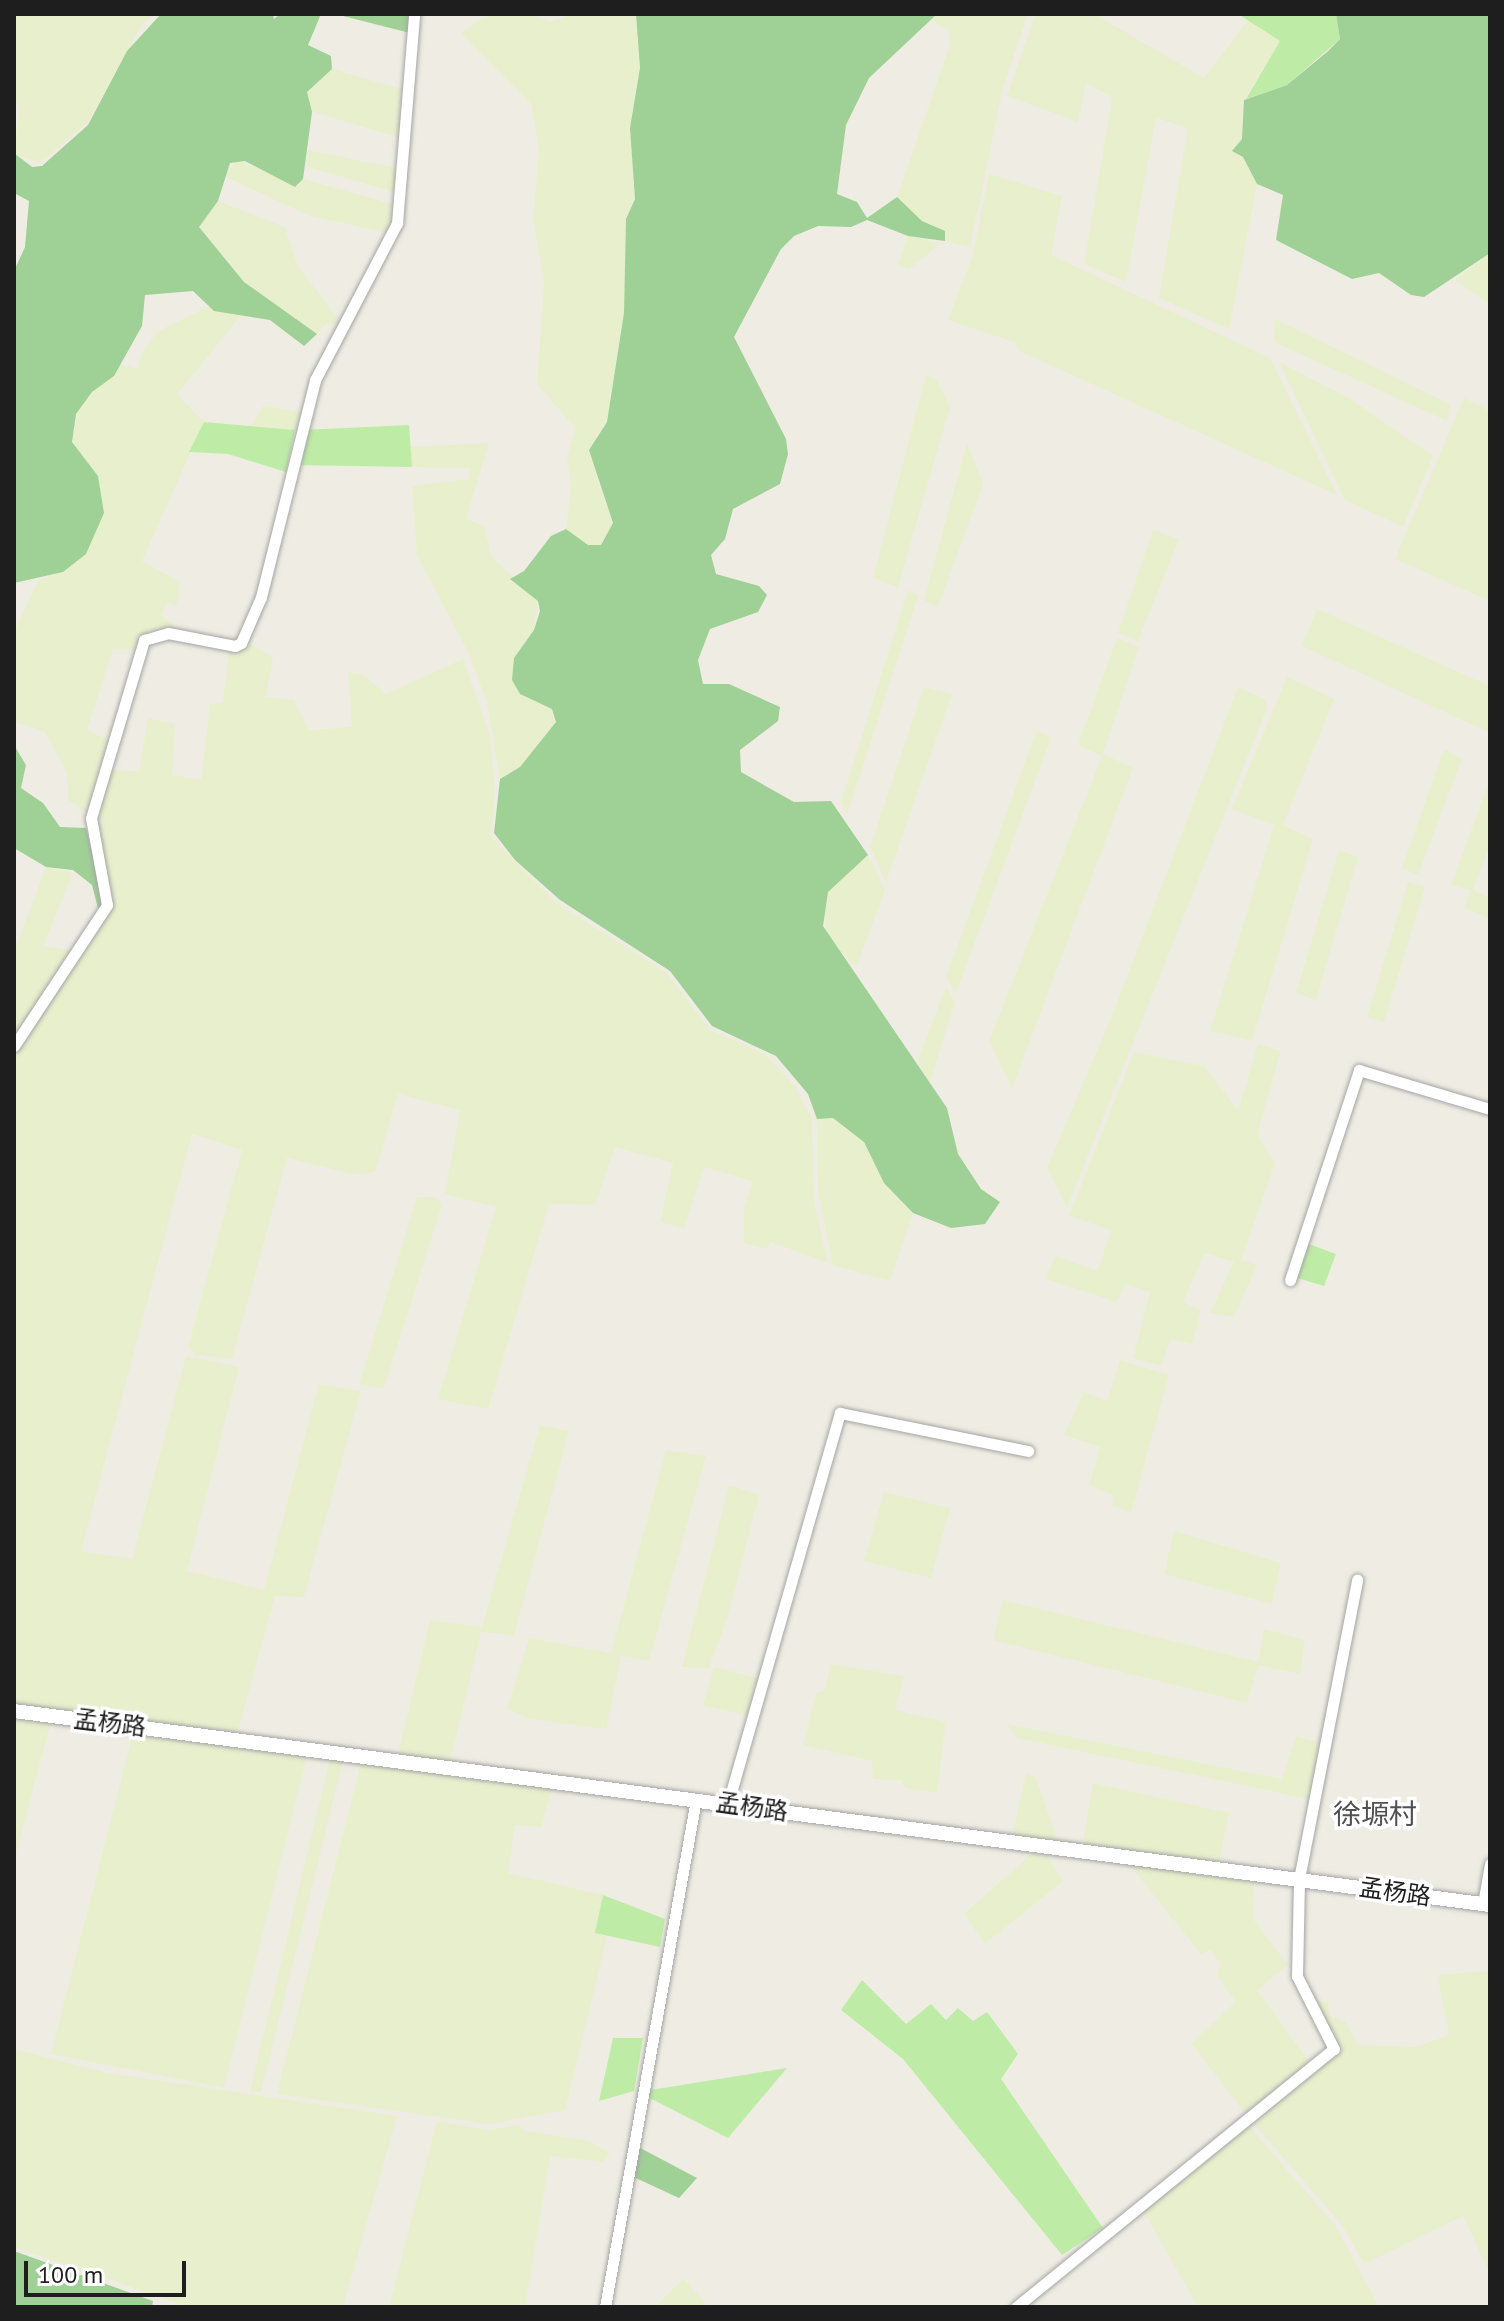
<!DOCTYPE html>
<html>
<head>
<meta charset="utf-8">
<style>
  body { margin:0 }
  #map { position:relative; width:1504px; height:2321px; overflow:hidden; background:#efede3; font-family:"PT Sans","Noto Sans SC",sans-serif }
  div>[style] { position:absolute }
  .farmland>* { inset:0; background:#e8efcd }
  .grass>* { inset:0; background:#beeca7 }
  .forest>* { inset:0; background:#9fd096 }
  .roads { filter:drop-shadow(0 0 2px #a5a5a5) drop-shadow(0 0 2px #a5a5a5) }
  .minor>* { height:11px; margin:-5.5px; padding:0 5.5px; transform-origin:5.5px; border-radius:5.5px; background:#fff }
  .tertiary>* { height:14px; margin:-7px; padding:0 7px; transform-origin:7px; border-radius:7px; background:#fff }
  span { translate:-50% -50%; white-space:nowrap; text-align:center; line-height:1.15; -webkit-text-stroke:7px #fff; paint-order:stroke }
  .street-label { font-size:24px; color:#1e1e1e }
  .quarter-label { font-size:28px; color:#515151 }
  .frame { position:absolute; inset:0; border:16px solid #1e1e1e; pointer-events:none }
  .scale { position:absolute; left:24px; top:2261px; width:162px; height:36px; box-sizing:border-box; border:4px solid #1e1e1e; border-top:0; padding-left:10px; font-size:24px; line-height:28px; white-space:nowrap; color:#1e1e1e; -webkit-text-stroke:6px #fff; paint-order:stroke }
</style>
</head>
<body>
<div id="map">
  <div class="farmland">
    <div style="clip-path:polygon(14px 14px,154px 14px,142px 25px,87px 123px,40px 163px,14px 154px,19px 107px,14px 103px)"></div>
    <div style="clip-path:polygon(498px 14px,528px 14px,551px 22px,572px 14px,636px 14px,640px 68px,630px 128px,635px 199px,626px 219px,624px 313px,607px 422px,596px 436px,599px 485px,613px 523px,601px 545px,588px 545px,566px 529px,571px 487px,567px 458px,575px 428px,537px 384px,544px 281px,533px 220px,539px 151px,531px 104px,461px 34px,480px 19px)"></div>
    <div style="clip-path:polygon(937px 14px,1028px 14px,1003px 88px,970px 247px,945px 241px,945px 231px,922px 221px,897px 197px,951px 42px,948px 30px,933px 21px)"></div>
    <div style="clip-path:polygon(1035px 14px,1094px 14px,1204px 78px,1249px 19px,1280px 41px,1244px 100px,1242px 139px,1232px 151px,1243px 157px,1257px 184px,1229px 329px,1159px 298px,1188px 128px,1156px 118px,1126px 282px,1084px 264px,1112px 97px,1086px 83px,1078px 122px,1007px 96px)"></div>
    <div style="clip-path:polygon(332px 69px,405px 90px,404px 139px,310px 111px,307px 92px)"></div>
    <div style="clip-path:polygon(308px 150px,401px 169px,398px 193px,307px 167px)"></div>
    <div style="clip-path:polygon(237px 160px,298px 186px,303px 179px,396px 205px,390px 233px,310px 216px,224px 176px)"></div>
    <div style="clip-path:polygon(989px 174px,1062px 196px,1051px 255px,1270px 358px,1337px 495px,1019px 351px,1016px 343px,948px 320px,972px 258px)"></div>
    <div style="clip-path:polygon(218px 201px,285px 227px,297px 265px,342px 324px,326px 323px,317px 334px,244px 282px,199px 227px)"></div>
    <div style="clip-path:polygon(908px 236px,937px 243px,943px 242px,909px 269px,898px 265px)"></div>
    <div style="clip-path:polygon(1490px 253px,1490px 304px,1455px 280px)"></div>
    <div style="clip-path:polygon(208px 307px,244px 312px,177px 394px,204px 422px,142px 561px,180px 582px,177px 606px,167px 602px,161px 615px,173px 624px,172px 634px,149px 630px,138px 650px,113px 649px,87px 730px,108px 740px,87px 813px,68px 800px,67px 773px,44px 731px,14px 722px,14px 632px,38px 581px,63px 572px,98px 476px,72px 442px,79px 407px,120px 364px,138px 369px,141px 354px,158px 331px)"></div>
    <div style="clip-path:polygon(1275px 319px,1450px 404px,1447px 421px,1274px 342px)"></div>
    <div style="clip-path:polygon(1279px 362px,1349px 398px,1433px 456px,1403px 527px,1345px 500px)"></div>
    <div style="clip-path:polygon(926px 375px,936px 379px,950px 407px,898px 587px,873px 578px)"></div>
    <div style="clip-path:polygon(1464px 398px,1490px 411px,1490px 601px,1395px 559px)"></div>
    <div style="clip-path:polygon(263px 406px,300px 412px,295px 430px,251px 426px)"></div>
    <div style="clip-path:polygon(489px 443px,466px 519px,484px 526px,491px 556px,538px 601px,534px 630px,514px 658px,520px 694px,552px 709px,556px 722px,520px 767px,500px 779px,487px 702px,468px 652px,417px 555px,412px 486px,469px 479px,469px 468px,412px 467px,409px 447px)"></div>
    <div style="clip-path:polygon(967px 443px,983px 484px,938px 607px,924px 600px)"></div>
    <div style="clip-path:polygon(1153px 530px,1179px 539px,1138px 641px,1118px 633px)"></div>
    <div style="clip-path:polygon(908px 590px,918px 596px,847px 815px,841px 802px)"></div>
    <div style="clip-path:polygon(1317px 609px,1490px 686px,1490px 733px,1302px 646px)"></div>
    <div style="clip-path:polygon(1117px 638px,1139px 647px,1103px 754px,1133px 768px,1012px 1088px,989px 1041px,1102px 756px,1078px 745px)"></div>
    <div style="clip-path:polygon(245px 641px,273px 657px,266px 697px,294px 700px,309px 730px,352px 727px,348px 672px,364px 675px,386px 694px,463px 659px,490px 736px,495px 790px,491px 837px,555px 902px,667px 973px,710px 1030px,765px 1054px,796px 1088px,812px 1119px,814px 1202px,828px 1263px,771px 1242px,766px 1249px,744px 1243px,744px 1208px,753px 1181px,704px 1167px,684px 1228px,660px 1222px,673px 1163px,615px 1147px,595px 1205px,549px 1204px,488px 1409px,438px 1399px,496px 1207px,445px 1194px,460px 1110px,398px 1094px,375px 1172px,357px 1175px,287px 1158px,232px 1359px,196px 1355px,188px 1347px,242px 1150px,192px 1134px,81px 1551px,132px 1559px,186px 1356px,239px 1367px,187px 1571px,264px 1590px,319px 1384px,361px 1391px,304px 1597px,275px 1596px,236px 1738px,14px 1708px,14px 1047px,106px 915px,90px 819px,105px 770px,139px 771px,148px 718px,175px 724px,172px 775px,201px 780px,210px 704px,223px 702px,229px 652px)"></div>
    <div style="clip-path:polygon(1287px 677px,1334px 699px,1283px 825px,1313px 839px,1252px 1041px,1210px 1031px,1274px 825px,1232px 809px)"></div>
    <div style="clip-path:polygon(924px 687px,952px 694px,886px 882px,870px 847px)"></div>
    <div style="clip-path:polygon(1238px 687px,1265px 699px,1267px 708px,1067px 1208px,1047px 1168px,1115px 1008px)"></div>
    <div style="clip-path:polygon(1037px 730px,1051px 738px,956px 993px,946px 977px)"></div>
    <div style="clip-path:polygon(1444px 749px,1462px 759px,1418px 875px,1402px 868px)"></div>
    <div style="clip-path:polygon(1490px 779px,1490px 846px,1473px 890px,1490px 898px,1490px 919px,1465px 908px,1470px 890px,1451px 885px)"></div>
    <div style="clip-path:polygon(1339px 850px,1358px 857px,1316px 1000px,1296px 993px)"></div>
    <div style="clip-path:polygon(868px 855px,885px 890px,856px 968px,826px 934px,824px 907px,828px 892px)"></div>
    <div style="clip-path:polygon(46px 867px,73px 873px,43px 946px,77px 951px,14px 1043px,14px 951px)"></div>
    <div style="clip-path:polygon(1408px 882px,1425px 887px,1384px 1022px,1367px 1017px)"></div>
    <div style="clip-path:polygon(946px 987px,955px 1002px,929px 1085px,918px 1060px)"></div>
    <div style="clip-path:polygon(1258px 1044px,1281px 1051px,1257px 1135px,1275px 1163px,1241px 1260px,1257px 1265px,1234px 1317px,1210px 1313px,1234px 1262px,1205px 1253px,1183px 1302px,1201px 1310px,1192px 1344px,1171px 1339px,1161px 1366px,1133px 1358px,1150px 1292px,1125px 1284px,1117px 1302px,1046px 1279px,1055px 1256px,1098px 1271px,1111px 1230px,1069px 1216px,1134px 1052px,1204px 1066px,1238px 1111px)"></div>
    <div style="clip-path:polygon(833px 1118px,864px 1142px,884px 1183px,913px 1213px,890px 1281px,833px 1265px,818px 1192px,817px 1119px)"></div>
    <div style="clip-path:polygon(417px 1197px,436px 1197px,442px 1205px,384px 1388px,359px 1385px)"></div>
    <div style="clip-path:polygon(1120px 1360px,1169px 1375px,1131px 1512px,1112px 1506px,1113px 1495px,1089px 1485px,1100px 1447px,1064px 1435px,1084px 1392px,1107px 1401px)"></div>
    <div style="clip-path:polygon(540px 1425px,569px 1431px,514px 1635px,481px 1632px,449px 1766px,397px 1759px,430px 1620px,482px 1627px)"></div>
    <div style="clip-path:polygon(666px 1450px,706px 1456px,649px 1661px,621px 1656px,606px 1729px,530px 1719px,507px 1709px,529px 1638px,611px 1653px)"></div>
    <div style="clip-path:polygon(729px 1485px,759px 1495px,728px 1616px,709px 1668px,682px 1667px)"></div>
    <div style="clip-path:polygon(884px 1492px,950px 1508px,931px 1578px,864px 1561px)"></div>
    <div style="clip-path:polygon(1174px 1531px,1281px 1563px,1272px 1604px,1164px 1574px)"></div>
    <div style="clip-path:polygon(1003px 1600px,1258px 1662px,1264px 1629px,1305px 1640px,1300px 1674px,1258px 1665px,1247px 1703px,993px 1640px)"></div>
    <div style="clip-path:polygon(831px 1664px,904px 1676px,895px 1710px,946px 1722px,937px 1793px,905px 1788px,901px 1780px,873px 1779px,872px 1761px,803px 1745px,816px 1693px,825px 1690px)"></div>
    <div style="clip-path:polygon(714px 1667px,758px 1678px,748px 1716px,703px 1705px)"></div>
    <div style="clip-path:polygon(14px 1718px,51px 1722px,14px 1861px)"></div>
    <div style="clip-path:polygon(1007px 1724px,1282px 1779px,1296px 1736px,1320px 1743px,1309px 1799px,1017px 1738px)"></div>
    <div style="clip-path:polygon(133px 1733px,307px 1756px,224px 2088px,51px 2054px)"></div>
    <div style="clip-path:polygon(330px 1759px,343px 1761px,261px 2092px,250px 2091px)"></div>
    <div style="clip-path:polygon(361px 1763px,552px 1789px,541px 1827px,515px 1825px,508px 1873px,603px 1895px,595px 1933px,607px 1937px,565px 2110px,489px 2124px,277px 2094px)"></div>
    <div style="clip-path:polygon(1026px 1773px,1036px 1778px,1059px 1845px,1012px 1839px)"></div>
    <div style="clip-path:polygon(1093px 1783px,1229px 1813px,1218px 1867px,1082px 1848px)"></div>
    <div style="clip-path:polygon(1035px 1851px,1045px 1852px,1063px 1881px,985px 1944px,964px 1914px)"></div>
    <div style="clip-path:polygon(1128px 1863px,1254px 1880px,1253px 1919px,1288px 1965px,1257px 1990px,1312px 2066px,1248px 2117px,1191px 2043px,1236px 2002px,1217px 1975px,1221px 1964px,1210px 1950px,1201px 1954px)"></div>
    <div style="clip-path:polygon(1488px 1971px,1490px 2274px,1463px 2216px,1364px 2264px,1342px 2225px,1254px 2124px,1338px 2053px,1336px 2040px,1307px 2000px,1328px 2002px,1330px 2016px,1346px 2022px,1358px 2045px,1416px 2047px,1449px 2035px,1437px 1975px)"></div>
    <div style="clip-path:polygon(14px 2049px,108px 2073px,397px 2116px,343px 2307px,189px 2307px,14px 2247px)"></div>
    <div style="clip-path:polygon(437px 2121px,489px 2130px,520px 2125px,522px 2130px,590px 2141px,610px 2154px,603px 2162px,550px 2156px,525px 2307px,389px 2307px)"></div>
    <div style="clip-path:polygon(1247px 2124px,1335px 2225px,1379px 2307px,1198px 2307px,1141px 2207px)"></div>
    <div style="clip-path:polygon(683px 2279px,709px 2307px,655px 2307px)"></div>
  </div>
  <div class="grass">
    <div style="clip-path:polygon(1238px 14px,1336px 14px,1340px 39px,1287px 85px,1246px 99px,1280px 41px)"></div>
    <div style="clip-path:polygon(204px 422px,295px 430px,286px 472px,228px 454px,189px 452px)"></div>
    <div style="clip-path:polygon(409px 425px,412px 467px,293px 465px,302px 430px)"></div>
    <div style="clip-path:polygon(1306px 1243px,1336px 1254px,1324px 1286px,1294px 1277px)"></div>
    <div style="clip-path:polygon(603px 1895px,665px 1919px,660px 1947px,595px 1933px)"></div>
    <div style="clip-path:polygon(862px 1980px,906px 2024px,931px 2004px,946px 2020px,958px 2008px,973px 2021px,987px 2012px,1018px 2054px,1001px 2079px,1103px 2228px,1062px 2255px,903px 2059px,841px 2010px)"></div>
    <div style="clip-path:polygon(613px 2038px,643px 2038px,634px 2091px,599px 2101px)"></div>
    <div style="clip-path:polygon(787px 2068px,728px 2138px,638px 2092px)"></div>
  </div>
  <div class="forest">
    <div style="clip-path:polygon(161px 14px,273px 14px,274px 19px,280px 14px,321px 14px,308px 45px,331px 56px,332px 69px,307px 92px,312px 112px,303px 179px,295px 187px,245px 161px,230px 163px,218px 201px,199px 227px,244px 282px,317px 334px,304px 346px,270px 320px,214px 311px,193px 291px,145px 295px,142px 326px,114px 376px,92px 392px,76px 414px,72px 442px,98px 476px,104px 513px,86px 554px,63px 572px,14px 583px,14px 271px,25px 247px,29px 201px,14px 193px,14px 153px,32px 167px,42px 166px,88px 125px,127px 51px)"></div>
    <div style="clip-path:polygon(335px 14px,413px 14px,410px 33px)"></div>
    <div style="clip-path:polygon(636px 14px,937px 14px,869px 78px,846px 125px,837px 194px,857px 202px,867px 218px,897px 197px,922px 221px,945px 231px,945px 241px,908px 236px,867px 220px,851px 227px,818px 226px,794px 236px,781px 249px,734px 337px,786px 439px,788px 454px,780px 484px,733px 509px,725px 539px,711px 555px,716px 574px,759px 586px,767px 595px,758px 612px,710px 629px,698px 660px,703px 684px,729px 684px,780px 707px,778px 721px,740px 750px,741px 772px,794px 802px,831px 801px,868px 855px,828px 892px,823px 926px,947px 1108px,958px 1154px,981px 1189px,1000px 1202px,985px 1224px,951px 1228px,913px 1213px,884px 1183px,864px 1142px,833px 1118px,817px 1119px,808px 1094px,776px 1056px,712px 1026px,670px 971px,560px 900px,515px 860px,494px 833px,500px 779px,520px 767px,556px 722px,552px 709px,520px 694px,512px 680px,514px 658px,534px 630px,540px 611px,538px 601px,510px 579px,524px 571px,551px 536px,566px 529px,588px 545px,601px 545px,613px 523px,589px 450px,607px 422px,624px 313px,626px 219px,635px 199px,630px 128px,640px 68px)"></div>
    <div style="clip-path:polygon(1336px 14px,1490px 14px,1490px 253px,1424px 297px,1411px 295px,1379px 273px,1352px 279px,1276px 240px,1283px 195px,1257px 184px,1243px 157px,1232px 151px,1242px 139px,1244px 100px,1287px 85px,1327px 52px,1340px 39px)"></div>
    <div style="clip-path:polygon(14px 745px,26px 765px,21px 788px,43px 803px,60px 827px,86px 828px,103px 891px,100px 916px,92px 885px,73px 870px,46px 867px,14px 848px)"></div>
    <div style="clip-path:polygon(629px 2142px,697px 2178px,679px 2198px,625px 2173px)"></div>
    <div style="clip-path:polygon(14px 2251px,153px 2301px,152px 2307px,14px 2307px)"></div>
  </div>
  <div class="roads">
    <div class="minor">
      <div style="left:14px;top:1046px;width:169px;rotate:-56.6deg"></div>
      <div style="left:107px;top:905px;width:88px;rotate:-100.4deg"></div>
      <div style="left:91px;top:818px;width:186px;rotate:-73.4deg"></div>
      <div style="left:144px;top:640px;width:25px;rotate:-16deg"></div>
      <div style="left:168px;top:633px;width:68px;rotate:11deg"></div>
      <div style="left:235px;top:646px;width:7px;rotate:-27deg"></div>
      <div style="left:241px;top:643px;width:50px;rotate:-66.5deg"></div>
      <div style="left:261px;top:597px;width:224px;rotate:-76deg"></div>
      <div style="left:315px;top:380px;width:177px;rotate:-62.4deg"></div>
      <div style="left:397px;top:223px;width:210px;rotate:-85.3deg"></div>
      <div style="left:1290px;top:1280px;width:221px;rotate:-71.8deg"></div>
      <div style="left:1359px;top:1070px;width:137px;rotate:16.6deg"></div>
      <div style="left:728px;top:1803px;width:406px;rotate:-74deg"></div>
      <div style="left:840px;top:1413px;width:192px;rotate:11.4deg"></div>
      <div style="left:1483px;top:1904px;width:41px;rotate:-80.1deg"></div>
      <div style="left:605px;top:2307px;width:516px;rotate:-79.84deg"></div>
      <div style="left:1016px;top:2307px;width:409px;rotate:-39.1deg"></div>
      <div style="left:1334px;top:2049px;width:82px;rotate:-116.9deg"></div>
      <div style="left:1297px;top:1976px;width:97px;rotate:-88.8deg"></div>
      <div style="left:1299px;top:1879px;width:305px;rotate:-79deg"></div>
    </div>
    <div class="tertiary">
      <div style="left:14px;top:1711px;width:1489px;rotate:7.49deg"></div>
    </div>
  </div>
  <div class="street-label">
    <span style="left:110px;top:1723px;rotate:7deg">孟杨路</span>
    <span style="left:752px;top:1807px;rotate:8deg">孟杨路</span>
    <span style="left:1395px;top:1892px;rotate:8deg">孟杨路</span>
  </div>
  <div class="quarter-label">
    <span style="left:1375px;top:1814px">徐塬村</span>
  </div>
  <div class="frame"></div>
  <div class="scale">100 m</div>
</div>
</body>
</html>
